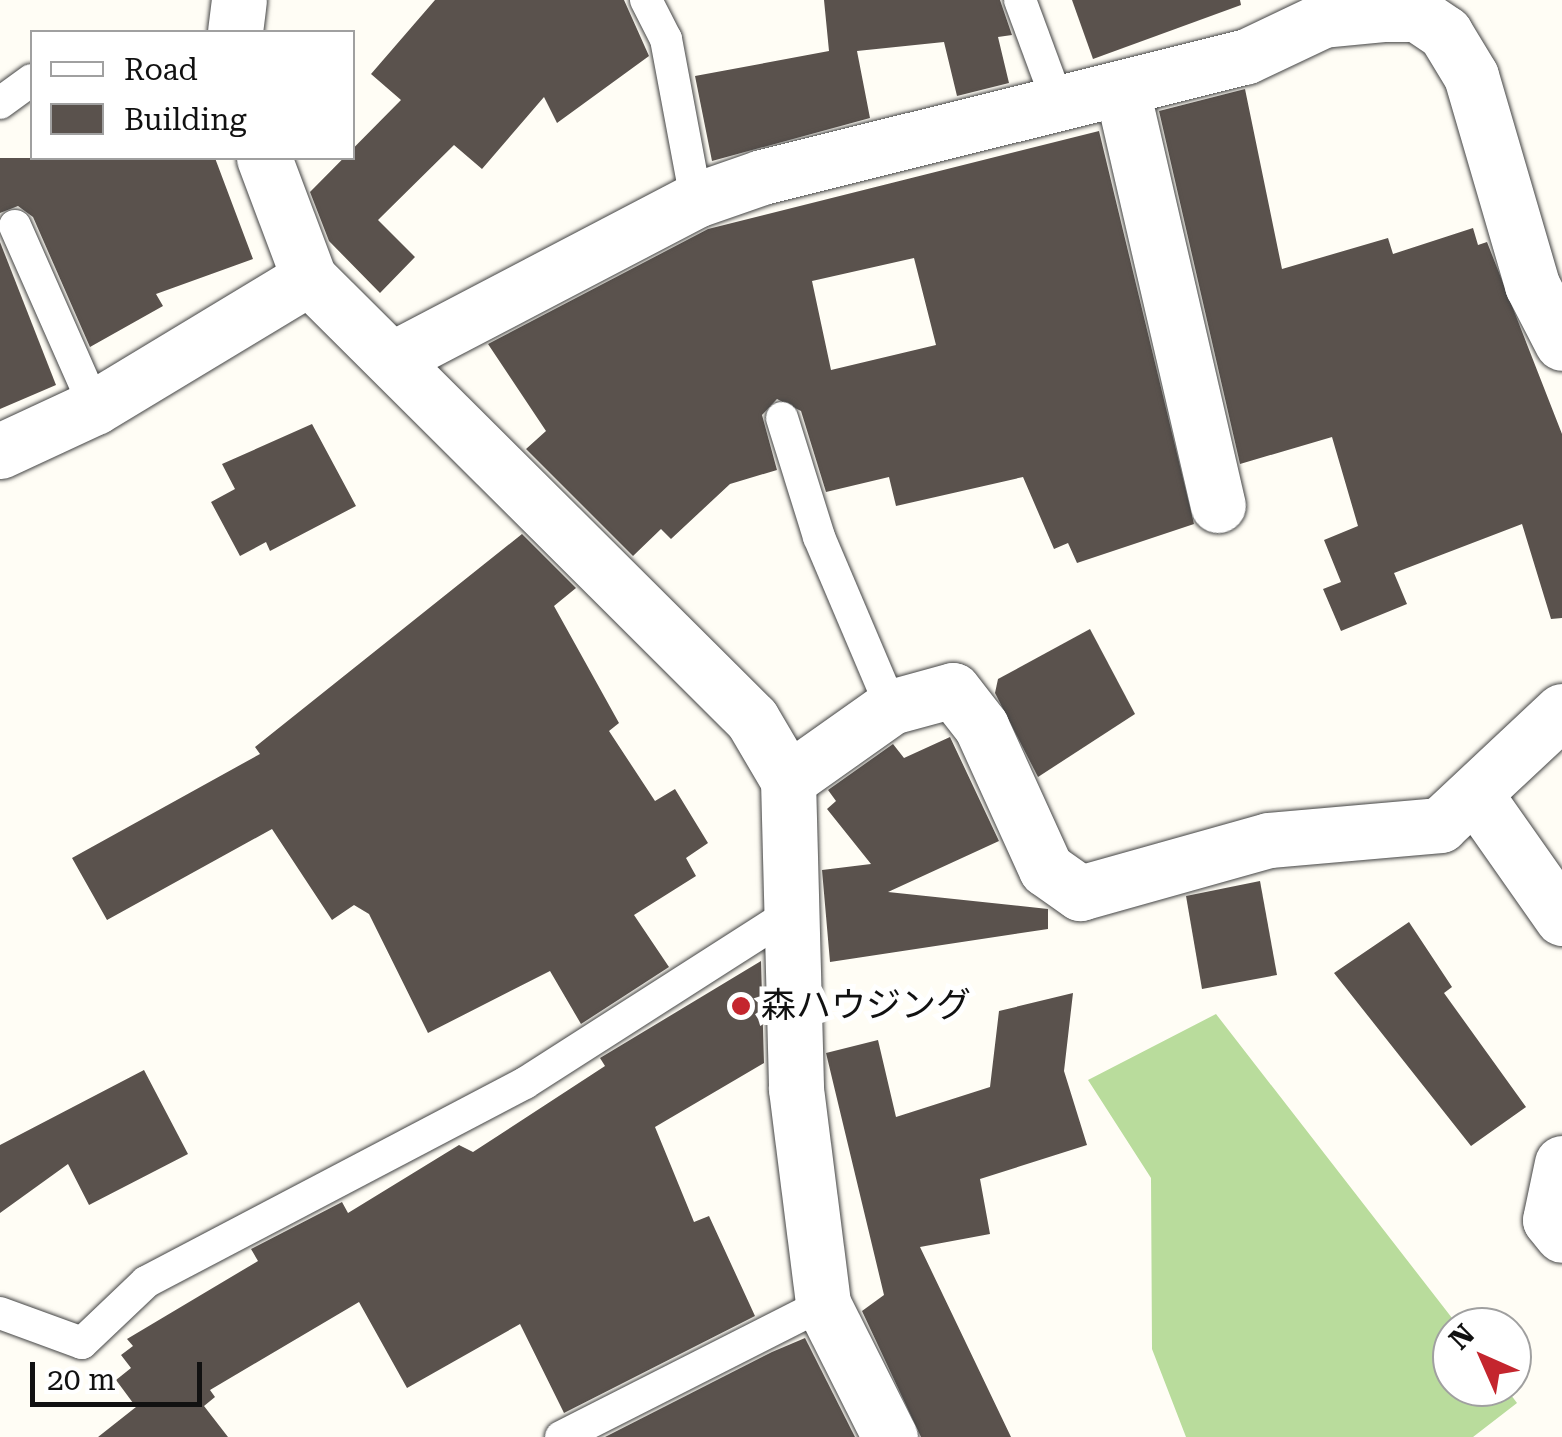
<!DOCTYPE html>
<html>
<head>
<meta charset="utf-8">
<style>
  body { margin:0 }
  #map { position:relative; width:1562px; height:1437px; overflow:hidden; background:#fffdf5; font-family:"Roboto Serif","Noto Sans JP",serif }
  div>[style] { position:absolute }
  .forest>* { inset:0; background:#b9dc9c }
  .building>* { inset:0; background:#5a524d }
  .roads { filter:drop-shadow(0 0 2px #444) drop-shadow(0 0 2px #444) }
  .lane>* { height:32px; margin:-16px; padding:0 16px; transform-origin:16px; border-radius:16px; background:#fff }
  .street>* { height:55px; margin:-27.5px; padding:0 27.5px; transform-origin:27.5px; border-radius:27.5px; background:#fff }
  .dots>* { width:28px; height:28px; translate:-50% -50%; box-sizing:border-box; border:5px solid #fff; border-radius:50% }
  span { translate:-50% -50%; white-space:nowrap; text-align:center; line-height:1.15; -webkit-text-stroke:10px #fff; paint-order:stroke }
  .poi-label { font-size:35px; color:#111 }
  .left { translate:0 -50%; text-align:left }
  .legend { position:absolute; left:30px; top:30px; width:325px; height:130px; box-sizing:border-box; background:#fff; border:2px solid #a0a0a0; margin:0; padding:12px 18px; list-style:none; font-size:30px; color:#111 }
  .legend li { display:flex; align-items:center; gap:20px; height:50px }
  .legend b { width:50px; border:2px solid #a0a0a0 }
  .north { position:absolute; left:1432px; top:1307px; width:100px; height:100px; box-sizing:border-box; background:#fff; border:2px solid #a0a0a0; border-radius:50%; rotate:315deg; font-size:28px; font-weight:700; line-height:40px; text-align:center; color:#111 }
  .north::after { content:''; display:block; margin:auto; width:35px; height:45px; background:#c4262e; clip-path:polygon(50% 0,100% 100%,50% 72%,0 100%) }
  .scale { position:absolute; left:30px; top:1362px; width:172px; height:45px; box-sizing:border-box; border:5px solid #111; border-top:0; padding-left:12px; font-size:30px; line-height:35px; white-space:nowrap; color:#111; -webkit-text-stroke:8px #fff; paint-order:stroke }
</style>
</head>
<body>
<div id="map">
  <div class="forest">
    <div style="clip-path:polygon(1216px 1014px,1459px 1327px,1452px 1387px,1505px 1387px,1517px 1403px,1473px 1437px,1186px 1437px,1152px 1349px,1151px 1178px,1088px 1080px)"></div>
  </div>
  <div class="building">
    <div style="clip-path:polygon(435px 0,624px 0,649px 56px,557px 123px,544px 97px,482px 169px,454px 145px,378px 220px,415px 257px,380px 293px,329px 241px,310px 192px,401px 100px,371px 74px)"></div>
    <div style="clip-path:polygon(824px 0,1000px 0,1012px 35px,998px 37px,1009px 83px,957px 96px,944px 42px,857px 51px,870px 118px,712px 161px,695px 76px,829px 51px)"></div>
    <div style="clip-path:polygon(1072px 0,1240px 0,1241px 5px,1093px 59px)"></div>
    <div style="clip-path:polygon(1245px 89px,1282px 269px,1388px 238px,1393px 254px,1473px 228px,1478px 245px,1487px 242px,1562px 434px,1562px 618px,1551px 619px,1522px 524px,1394px 573px,1407px 604px,1341px 631px,1323px 589px,1341px 582px,1324px 540px,1358px 526px,1332px 437px,1240px 464px,1159px 111px)"></div>
    <div style="clip-path:polygon(evenodd,1099px 131px,1194px 524px,1077px 563px,1068px 543px,1054px 549px,1023px 477px,896px 506px,889px 477px,826px 492px,801px 411px,777px 399px,762px 415px,777px 470px,730px 484px,671px 539px,661px 529px,633px 556px,526px 449px,546px 431px,488px 344px,708px 229px,1099px 131px,914px 258px,936px 345px,831px 370px,812px 281px,914px 258px)"></div>
    <div style="clip-path:polygon(0 158px,215px 158px,253px 259px,156px 294px,163px 306px,90px 347px,33px 217px,18px 206px,0 213px)"></div>
    <div style="clip-path:polygon(0 242px,56px 385px,0 409px)"></div>
    <div style="clip-path:polygon(312px 424px,356px 506px,270px 551px,266px 542px,240px 556px,211px 502px,235px 489px,222px 464px)"></div>
    <div style="clip-path:polygon(522px 534px,576px 588px,554px 606px,619px 723px,609px 731px,655px 801px,675px 789px,708px 843px,686px 858px,696px 876px,634px 915px,669px 967px,581px 1024px,550px 971px,428px 1033px,369px 914px,354px 905px,332px 920px,272px 829px,107px 920px,72px 858px,260px 754px,255px 747px)"></div>
    <div style="clip-path:polygon(1090px 629px,1135px 714px,1038px 777px,995px 693px,998px 679px)"></div>
    <div style="clip-path:polygon(950px 737px,999px 841px,888px 892px,1048px 909px,1048px 929px,830px 962px,822px 870px,871px 864px,827px 809px,836px 801px,828px 790px,893px 744px,904px 758px)"></div>
    <div style="clip-path:polygon(1260px 881px,1277px 975px,1202px 989px,1186px 896px)"></div>
    <div style="clip-path:polygon(1409px 922px,1452px 987px,1444px 993px,1526px 1107px,1471px 1146px,1334px 973px)"></div>
    <div style="clip-path:polygon(761px 961px,764px 1063px,655px 1127px,694px 1222px,709px 1216px,755px 1316px,564px 1413px,520px 1324px,407px 1388px,359px 1302px,210px 1390px,215px 1397px,204px 1406px,228px 1437px,98px 1437px,136px 1407px,116px 1380px,131px 1368px,121px 1355px,133px 1346px,127px 1339px,258px 1261px,251px 1249px,342px 1202px,348px 1213px,459px 1145px,473px 1152px,605px 1066px,600px 1058px)"></div>
    <div style="clip-path:polygon(1073px 993px,1064px 1071px,1087px 1145px,980px 1179px,990px 1234px,920px 1247px,1011px 1437px,921px 1437px,862px 1311px,884px 1295px,826px 1053px,878px 1040px,896px 1117px,990px 1087px,999px 1011px)"></div>
    <div style="clip-path:polygon(144px 1070px,188px 1154px,89px 1205px,68px 1164px,0 1213px,0 1145px)"></div>
    <div style="clip-path:polygon(805px 1338px,855px 1437px,605px 1437px,772px 1352px)"></div>
  </div>
  <div class="roads">
    <div class="lane">
      <div style="left:646px;top:0;width:44px;rotate:62.9deg"></div>
      <div style="left:666px;top:39px;width:164px;rotate:79.4deg"></div>
      <div style="left:1020px;top:0;width:110px;rotate:69.7deg"></div>
      <div style="left:0;top:103px;width:39px;rotate:-36deg"></div>
      <div style="left:15px;top:226px;width:198px;rotate:66.2deg"></div>
      <div style="left:782px;top:418px;width:125px;rotate:72.7deg"></div>
      <div style="left:819px;top:537px;width:185px;rotate:67deg"></div>
      <div style="left:0;top:1313px;width:87px;rotate:20.1deg"></div>
      <div style="left:82px;top:1343px;width:88px;rotate:-43.6deg"></div>
      <div style="left:146px;top:1282px;width:428px;rotate:-27.7deg"></div>
      <div style="left:525px;top:1083px;width:317px;rotate:-32.6deg"></div>
      <div style="left:561px;top:1437px;width:294px;rotate:-26.9deg"></div>
    </div>
    <div class="street">
      <div style="left:235px;top:32px;width:32px;rotate:-83deg"></div>
      <div style="left:1122px;top:90px;width:426px;rotate:77deg"></div>
      <div style="left:264px;top:158px;width:128px;rotate:69.4deg"></div>
      <div style="left:309px;top:278px;width:625px;rotate:44.87deg"></div>
      <div style="left:752px;top:719px;width:71px;rotate:59.5deg"></div>
      <div style="left:788px;top:780px;width:309px;rotate:88.5deg"></div>
      <div style="left:796px;top:1089px;width:217px;rotate:82.8deg"></div>
      <div style="left:823px;top:1304px;width:149px;rotate:63.3deg"></div>
      <div style="left:392px;top:359px;width:343px;rotate:-27.6deg"></div>
      <div style="left:696px;top:200px;width:70px;rotate:-19.2deg"></div>
      <div style="left:762px;top:177px;width:498px;rotate:-14deg"></div>
      <div style="left:1245px;top:57px;width:86px;rotate:-25.4deg"></div>
      <div style="left:1323px;top:20px;width:60px;rotate:-5.7deg"></div>
      <div style="left:1383px;top:14px;width:34px"></div>
      <div style="left:1417px;top:14px;width:34px;rotate:34deg"></div>
      <div style="left:1445px;top:33px;width:50px;rotate:58.8deg"></div>
      <div style="left:1471px;top:76px;width:218px;rotate:73.7deg"></div>
      <div style="left:1532px;top:285px;width:65px;rotate:62.7deg"></div>
      <div style="left:0;top:451px;width:105px;rotate:-24.9deg"></div>
      <div style="left:95px;top:407px;width:250px;rotate:-31.1deg"></div>
      <div style="left:788px;top:780px;width:126px;rotate:-35.3deg"></div>
      <div style="left:891px;top:707px;width:64px;rotate:-15.3deg"></div>
      <div style="left:953px;top:690px;width:46px;rotate:52.1deg"></div>
      <div style="left:981px;top:726px;width:157px;rotate:65.6deg"></div>
      <div style="left:1046px;top:869px;width:42px;rotate:35.2deg"></div>
      <div style="left:1080px;top:893px;width:196px;rotate:-15.7deg"></div>
      <div style="left:1269px;top:840px;width:172px;rotate:-5deg"></div>
      <div style="left:1440px;top:825px;width:167px;rotate:-43.1deg"></div>
      <div style="left:1477px;top:797px;width:148px;rotate:54.9deg"></div>
      <div style="left:1562px;top:1163px;width:58px;rotate:101.9deg"></div>
      <div style="left:1550px;top:1220px;width:19px;rotate:51deg"></div>
    </div>
  </div>
  <div class="dots">
    <div style="left:741px;top:1006px;background:#c4262e"></div>
  </div>
  <div class="poi-label">
    <span class="left" style="left:761px;top:1006px">森ハウジング</span>
  </div>
  <ul class="legend">
  <li><b style="height:12px;background:#fff"></b>Road</li>
  <li><b style="height:28px;background:#5a524d"></b>Building</li>
  </ul>
  <div class="north">N</div>
  <div class="scale">20 m</div>
</div>
</body>
</html>
